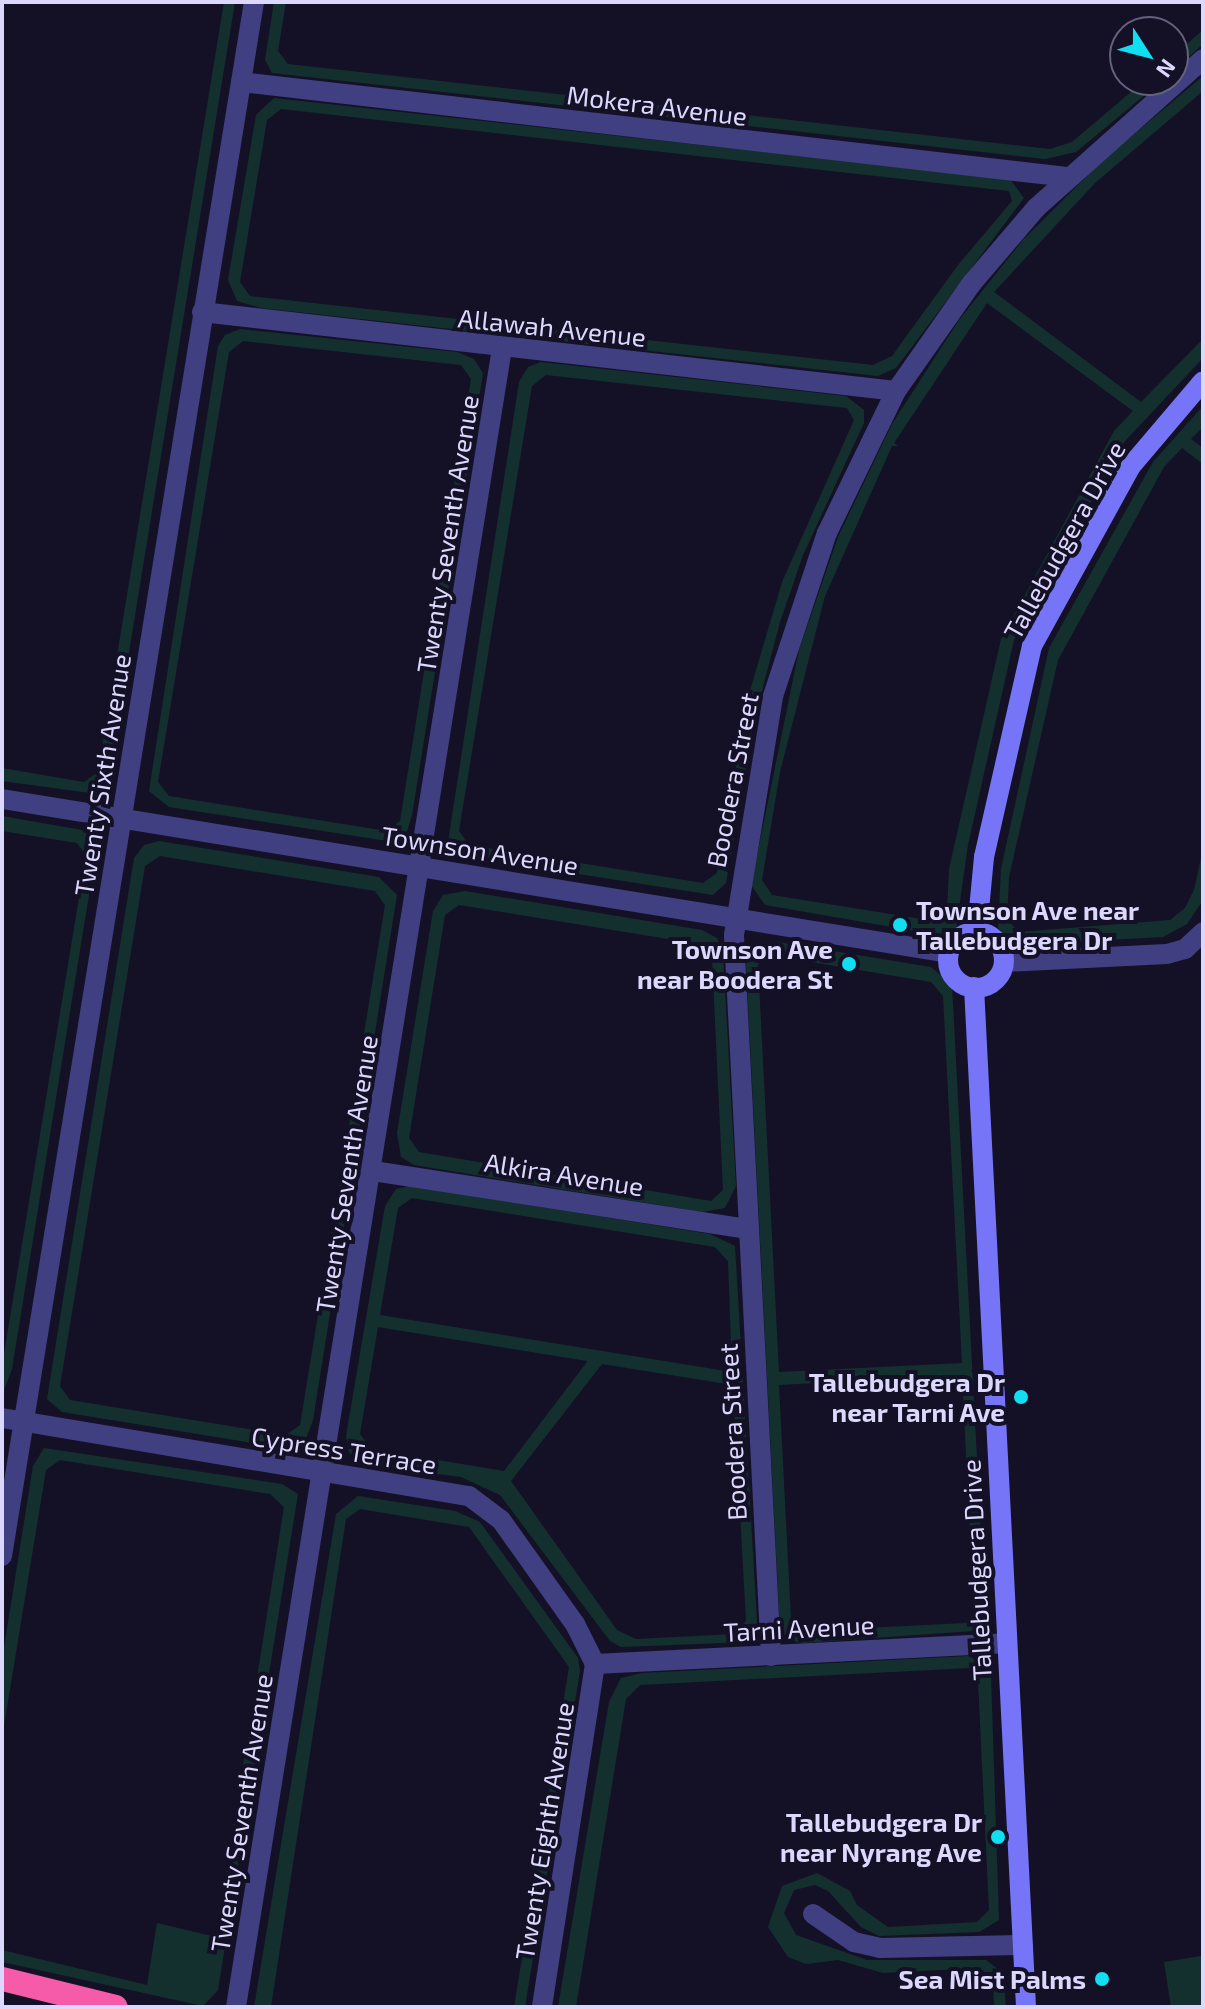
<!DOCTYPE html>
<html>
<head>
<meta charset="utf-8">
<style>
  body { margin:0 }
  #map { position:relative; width:1205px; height:2009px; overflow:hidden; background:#141126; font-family:"Exo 2",sans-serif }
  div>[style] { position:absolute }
  .green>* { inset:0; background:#14302e }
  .street>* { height:20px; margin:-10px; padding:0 10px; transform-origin:10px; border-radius:10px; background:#403f82 }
  .secondary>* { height:20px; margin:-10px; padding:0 10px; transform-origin:10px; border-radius:10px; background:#7675f7 }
  .secondary>.ring { margin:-10px; padding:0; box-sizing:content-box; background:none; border:20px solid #7675f7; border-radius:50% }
  .highway>* { height:24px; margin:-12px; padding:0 12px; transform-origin:12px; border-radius:12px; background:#f55ba8 }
  .dots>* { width:22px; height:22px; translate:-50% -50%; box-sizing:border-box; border:4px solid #141126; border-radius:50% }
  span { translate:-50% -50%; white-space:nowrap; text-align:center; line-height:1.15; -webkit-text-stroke:8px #141126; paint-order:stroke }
  .street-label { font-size:26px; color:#dcd8fd }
  .poi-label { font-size:26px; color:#dcd8fd; font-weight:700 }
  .left { translate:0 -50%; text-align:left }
  .right { translate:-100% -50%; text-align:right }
  .frame { position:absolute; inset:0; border:4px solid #dcd8fd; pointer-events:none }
  .north { position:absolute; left:1109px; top:16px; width:80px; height:80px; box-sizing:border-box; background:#141126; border:2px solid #64617c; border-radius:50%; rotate:126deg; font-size:22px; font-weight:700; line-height:32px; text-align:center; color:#dcd8fd }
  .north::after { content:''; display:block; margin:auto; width:28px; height:36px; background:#11def0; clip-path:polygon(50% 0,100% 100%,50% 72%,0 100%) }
</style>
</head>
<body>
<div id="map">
  <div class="green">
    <div style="clip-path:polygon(224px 2px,235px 2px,109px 775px,90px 793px,2px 781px,2px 768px,84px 782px,98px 772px)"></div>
    <div style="clip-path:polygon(274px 2px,286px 2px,278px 51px,288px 64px,1050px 149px,1072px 142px,1145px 80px,1163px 80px,1076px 152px,1045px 159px,272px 73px,265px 60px)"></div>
    <div style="clip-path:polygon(1203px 30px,1203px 44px,1173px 71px,1173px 56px)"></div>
    <div style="clip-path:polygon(evenodd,1203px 76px,1203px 91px,1095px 183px,994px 292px,1141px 402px,1203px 339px,1203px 358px,1125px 441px,1014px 640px,968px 845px,956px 929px,944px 936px,765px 905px,751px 885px,799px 650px,838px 537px,892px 424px,959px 320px,1023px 240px,1101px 162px,1203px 76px,987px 303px,1133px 411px,1114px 431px,1001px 639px,949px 869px,947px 910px,934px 921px,772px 895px,762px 880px,780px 772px,825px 596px,892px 446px,898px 446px,894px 443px,987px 303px)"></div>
    <div style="clip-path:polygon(evenodd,274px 98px,1010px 179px,1024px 198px,896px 368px,878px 376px,261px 308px,237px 301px,228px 280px,256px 115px,274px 98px,281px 109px,1009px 191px,1012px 201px,958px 265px,892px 356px,873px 365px,250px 296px,240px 282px,267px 120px,281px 109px)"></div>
    <div style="clip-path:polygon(evenodd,240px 329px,457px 352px,474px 359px,483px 373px,412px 815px,406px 835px,394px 842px,169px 807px,149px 791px,218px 346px,225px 335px,240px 329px,243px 341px,461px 365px,471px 379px,400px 821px,387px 831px,169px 796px,158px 782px,229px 352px,243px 341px)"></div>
    <div style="clip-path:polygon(evenodd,541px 362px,846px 396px,864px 410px,864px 423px,803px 555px,780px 622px,754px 721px,726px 883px,713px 895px,464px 856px,448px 842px,519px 382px,528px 367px,541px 362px,546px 375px,847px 408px,854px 420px,782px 582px,749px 694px,717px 873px,703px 883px,469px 845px,459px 831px,532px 386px,546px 375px)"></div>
    <div style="clip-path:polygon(1203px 406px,1203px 427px,1191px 439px,1203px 448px,1203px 464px,1182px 448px,1164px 467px,1058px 660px,1009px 877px,1007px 920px,1019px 932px,1170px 920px,1185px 908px,1194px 890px,1203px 849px,1203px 900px,1187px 924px,1163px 937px,1012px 945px,998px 928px,1001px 869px,1049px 648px,1153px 462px)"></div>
    <div style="clip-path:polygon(2px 816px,82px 830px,91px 836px,96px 852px,12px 1369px,2px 1395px,2px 1366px,86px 855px,77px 843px,2px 831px)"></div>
    <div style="clip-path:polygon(evenodd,159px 841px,379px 877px,397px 895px,313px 1420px,304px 1444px,290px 1449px,62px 1412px,47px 1399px,134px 858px,144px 845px,159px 841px,160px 856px,375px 891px,385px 905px,300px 1425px,286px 1435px,70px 1400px,60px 1386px,145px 866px,160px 856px)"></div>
    <div style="clip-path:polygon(evenodd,465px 891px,702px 930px,717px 938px,723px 954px,736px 1186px,725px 1208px,702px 1212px,414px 1165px,401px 1157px,397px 1133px,433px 911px,443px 895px,465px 891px,459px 905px,699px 944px,712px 958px,723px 1190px,711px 1201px,419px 1152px,409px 1138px,445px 915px,459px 905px)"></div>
    <div style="clip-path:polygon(evenodd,778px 942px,931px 967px,952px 985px,985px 1610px,973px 1631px,803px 1643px,789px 1640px,780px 1630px,746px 964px,758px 945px,778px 942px,769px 955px,931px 982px,943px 996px,962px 1363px,779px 1372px,758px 964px,769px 955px,778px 942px,962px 1375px,974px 1613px,966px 1623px,804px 1631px,791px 1619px,779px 1385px,962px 1375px)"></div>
    <div style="clip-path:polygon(evenodd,410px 1186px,710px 1234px,735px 1246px,757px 1622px,748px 1642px,621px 1647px,610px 1641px,500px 1495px,461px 1477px,383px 1467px,359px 1461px,349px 1452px,346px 1436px,385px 1206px,396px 1189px,410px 1186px,412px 1198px,715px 1247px,728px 1261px,732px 1372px,380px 1315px,398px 1208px,412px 1198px,410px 1186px,378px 1327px,587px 1361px,587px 1362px,504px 1471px,371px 1449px,360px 1434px,378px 1327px,410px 1186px,602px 1364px,733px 1385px,746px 1621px,735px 1634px,636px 1639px,617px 1630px,511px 1481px,602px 1364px)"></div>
    <div style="clip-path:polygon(44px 1448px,282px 1484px,298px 1494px,218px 1990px,203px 2006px,2px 1962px,2px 1950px,147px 1985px,157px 1923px,216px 1937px,284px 1507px,270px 1494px,60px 1460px,46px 1470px,2px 1738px,2px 1660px,33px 1466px)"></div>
    <div style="clip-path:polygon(358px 1496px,455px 1511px,480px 1522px,578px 1658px,580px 1671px,525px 2007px,514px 2007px,569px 1667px,469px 1527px,360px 1509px,346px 1519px,271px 2007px,254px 2007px,336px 1514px)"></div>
    <div style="clip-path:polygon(968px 1656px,984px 1663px,991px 1675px,999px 1920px,979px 1932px,879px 1936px,861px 1927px,828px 1891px,815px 1885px,794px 1890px,784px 1913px,796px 1935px,867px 1960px,986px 1960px,1003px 1973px,1006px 2007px,994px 2007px,993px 1979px,980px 1968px,883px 1973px,838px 1960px,806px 1964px,788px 1957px,768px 1927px,782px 1886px,817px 1873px,850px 1891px,857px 1905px,888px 1927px,977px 1922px,989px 1910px,978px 1681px,969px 1668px,640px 1685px,626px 1699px,576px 2007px,558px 2007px,609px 1702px,621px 1678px,642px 1673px)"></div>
    <div style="clip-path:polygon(1201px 1956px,1203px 2007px,1171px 2007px,1164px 1962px)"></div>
  </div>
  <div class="street">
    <div style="left:241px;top:82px;width:831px;rotate:6.56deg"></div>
    <div style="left:202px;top:312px;width:698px;rotate:6.49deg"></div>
    <div style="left:2px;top:799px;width:959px;rotate:9.24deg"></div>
    <div style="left:1004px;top:962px;width:163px;rotate:-2.8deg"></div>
    <div style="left:1167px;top:954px;width:19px;rotate:-16deg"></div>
    <div style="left:1185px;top:949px;width:25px;rotate:-43deg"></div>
    <div style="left:373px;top:1171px;width:378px;rotate:8.8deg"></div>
    <div style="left:2px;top:1418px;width:473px;rotate:9.5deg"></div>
    <div style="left:469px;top:1496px;width:40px;rotate:37deg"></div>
    <div style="left:501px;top:1520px;width:128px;rotate:54.6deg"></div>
    <div style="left:575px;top:1624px;width:45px;rotate:63.4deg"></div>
    <div style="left:595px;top:1664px;width:347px;rotate:98.8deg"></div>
    <div style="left:2px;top:1556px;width:1574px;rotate:-80.79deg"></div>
    <div style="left:771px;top:1656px;width:722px;rotate:-92.94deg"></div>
    <div style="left:734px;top:935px;width:242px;rotate:-80.7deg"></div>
    <div style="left:773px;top:696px;width:172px;rotate:-71.7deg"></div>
    <div style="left:827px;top:533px;width:158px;rotate:-64.1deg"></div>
    <div style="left:896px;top:391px;width:132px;rotate:-54.9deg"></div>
    <div style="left:972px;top:283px;width:99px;rotate:-49.5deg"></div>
    <div style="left:1036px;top:208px;width:224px;rotate:-41.7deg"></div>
    <div style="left:595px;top:1664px;width:411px;rotate:-2.9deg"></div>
    <div style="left:813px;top:1914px;width:50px;rotate:34.3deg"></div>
    <div style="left:854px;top:1942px;width:27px;rotate:13deg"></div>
    <div style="left:880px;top:1948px;width:143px;rotate:-1.2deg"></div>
    <div style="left:236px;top:2007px;width:1680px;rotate:-80.89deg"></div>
  </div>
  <div class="secondary">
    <div style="left:977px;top:931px;width:74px;rotate:-84.6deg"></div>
    <div style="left:984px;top:857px;width:216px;rotate:-77.2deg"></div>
    <div style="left:1032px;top:646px;width:205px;rotate:-61.2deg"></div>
    <div style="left:1131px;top:466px;width:111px;rotate:-49.7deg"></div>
    <div class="ring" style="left:948px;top:932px;width:36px;height:36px"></div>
    <div style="left:974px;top:987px;width:1021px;rotate:87.08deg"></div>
  </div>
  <div class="highway">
    <div style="left:2px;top:1979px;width:117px;rotate:13.8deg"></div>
  </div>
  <div class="dots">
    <div style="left:900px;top:925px;background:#11def0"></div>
    <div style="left:849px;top:964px;background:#11def0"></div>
    <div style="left:1021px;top:1397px;background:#11def0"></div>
    <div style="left:998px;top:1837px;background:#11def0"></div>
    <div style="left:1102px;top:1979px;background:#11def0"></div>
  </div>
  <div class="street-label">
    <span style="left:657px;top:105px;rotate:7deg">Mokera Avenue</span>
    <span style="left:552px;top:327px;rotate:6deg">Allawah Avenue</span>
    <span style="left:447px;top:534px;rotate:-81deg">Twenty Seventh Avenue</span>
    <span style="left:1064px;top:540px;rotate:-61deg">Tallebudgera Drive</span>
    <span style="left:102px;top:775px;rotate:-81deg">Twenty Sixth Avenue</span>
    <span style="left:732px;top:780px;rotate:-79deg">Boodera Street</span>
    <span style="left:480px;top:850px;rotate:9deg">Townson Avenue</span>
    <span style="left:346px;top:1174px;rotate:-81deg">Twenty Seventh Avenue</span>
    <span style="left:564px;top:1174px;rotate:9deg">Alkira Avenue</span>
    <span style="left:732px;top:1432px;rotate:-93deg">Boodera Street</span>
    <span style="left:344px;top:1450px;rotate:9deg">Cypress Terrace</span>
    <span style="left:976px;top:1570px;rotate:-93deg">Tallebudgera Drive</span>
    <span style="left:799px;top:1628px;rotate:-3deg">Tarni Avenue</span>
    <span style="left:241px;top:1813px;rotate:-81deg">Twenty Seventh Avenue</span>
    <span style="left:544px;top:1831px;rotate:-81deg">Twenty Eighth Avenue</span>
  </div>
  <div class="poi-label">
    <span class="left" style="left:916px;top:925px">Townson Ave near<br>Tallebudgera Dr</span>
    <span class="right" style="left:833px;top:964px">Townson Ave<br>near Boodera St</span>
    <span class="right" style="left:1005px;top:1397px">Tallebudgera Dr<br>near Tarni Ave</span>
    <span class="right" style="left:982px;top:1837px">Tallebudgera Dr<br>near Nyrang Ave</span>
    <span class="right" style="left:1086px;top:1979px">Sea Mist Palms</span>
  </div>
  <div class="frame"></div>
  <div class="north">N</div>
</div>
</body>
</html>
